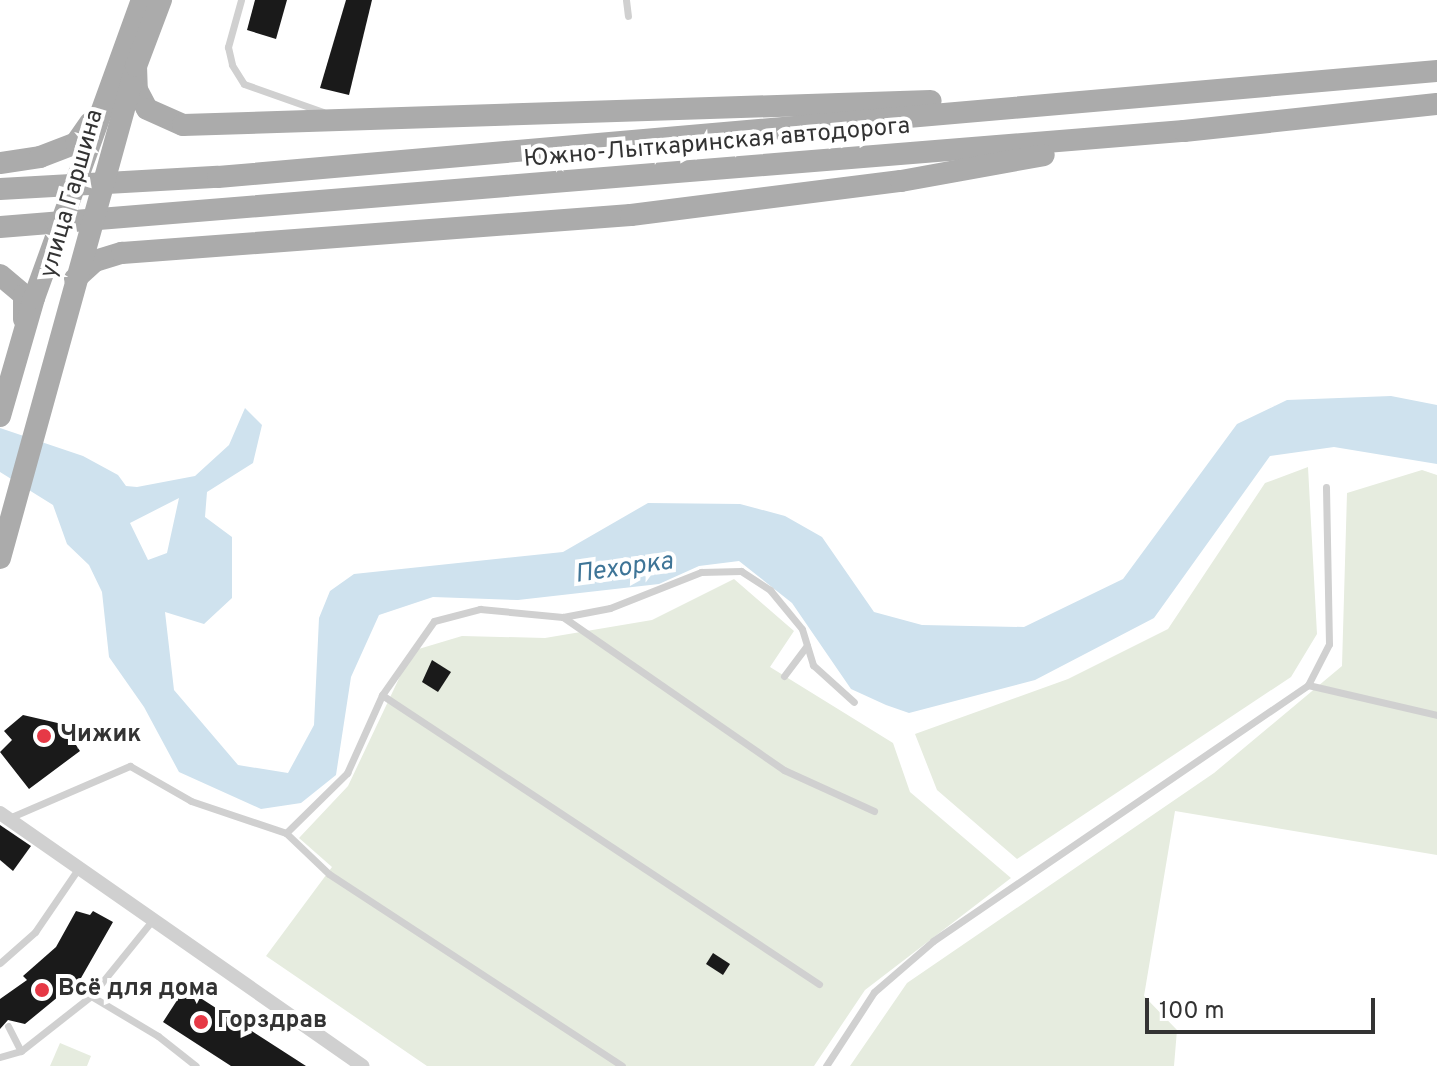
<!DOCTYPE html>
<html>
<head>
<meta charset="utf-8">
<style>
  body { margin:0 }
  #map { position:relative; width:1437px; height:1066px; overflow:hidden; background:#fff; font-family:Overpass,sans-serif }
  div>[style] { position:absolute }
  .green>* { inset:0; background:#e6ecdf }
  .water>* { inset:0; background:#cfe2ee }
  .building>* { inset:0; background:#1a1a1a }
  .lane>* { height:7px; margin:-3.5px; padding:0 3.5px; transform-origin:3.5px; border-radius:3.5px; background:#d0d0d0 }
  .street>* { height:14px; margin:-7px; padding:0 7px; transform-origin:7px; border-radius:7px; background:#d0d0d0 }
  .primary>* { height:22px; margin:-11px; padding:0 11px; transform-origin:11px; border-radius:11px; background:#ababab }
  .dots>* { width:22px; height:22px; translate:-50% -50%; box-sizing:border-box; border:4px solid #fff; border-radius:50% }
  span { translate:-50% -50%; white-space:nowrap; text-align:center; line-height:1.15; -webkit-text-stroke:8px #fff; paint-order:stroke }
  .street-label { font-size:24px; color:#333 }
  .poi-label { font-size:24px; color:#333; font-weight:700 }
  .left { translate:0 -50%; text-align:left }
  .water-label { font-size:26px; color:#3f7597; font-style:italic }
  .scale { position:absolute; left:1145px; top:998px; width:230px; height:36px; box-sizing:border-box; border:4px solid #333; border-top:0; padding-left:10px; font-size:24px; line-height:28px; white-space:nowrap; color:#333; -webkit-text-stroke:6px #fff; paint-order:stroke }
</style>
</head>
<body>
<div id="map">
  <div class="green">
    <div style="clip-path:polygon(1308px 467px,1317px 634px,1291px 677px,1017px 859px,937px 790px,915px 734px,1068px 679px,1168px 629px,1265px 483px)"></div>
    <div style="clip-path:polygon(1422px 470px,1437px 475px,1437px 855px,1175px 811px,1144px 996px,1177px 1030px,1174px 1066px,850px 1066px,907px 983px,1214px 773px,1342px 666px,1347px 493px)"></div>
    <div style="clip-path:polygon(734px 579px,794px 631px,770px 667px,893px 743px,910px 792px,1011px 878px,865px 990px,814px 1066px,427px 1066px,266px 956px,332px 867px,299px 838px,348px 786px,412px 651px,462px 636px,545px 638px,652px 620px)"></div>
    <div style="clip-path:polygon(60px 1043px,91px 1056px,87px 1066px,50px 1066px)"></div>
  </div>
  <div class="water">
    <div style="clip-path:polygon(evenodd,1391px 396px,1437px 405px,1437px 464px,1334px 447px,1270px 456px,1154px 618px,1035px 680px,909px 713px,886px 705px,851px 689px,792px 603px,739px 561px,699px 566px,659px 584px,518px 600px,433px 597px,379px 615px,351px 677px,336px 775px,301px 803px,261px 809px,179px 772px,144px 707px,109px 657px,102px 592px,89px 565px,67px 544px,53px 505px,0 472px,0 428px,83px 456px,118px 475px,126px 486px,137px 487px,195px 476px,229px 445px,245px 408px,262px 425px,253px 463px,207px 492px,205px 517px,232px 537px,232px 598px,204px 624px,165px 612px,174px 690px,238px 765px,288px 773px,314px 725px,319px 618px,330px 591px,354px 574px,563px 552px,648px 503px,740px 504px,785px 516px,822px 537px,874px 612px,922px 625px,1024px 627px,1123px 579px,1237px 424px,1287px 400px,1391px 396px,179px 498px,167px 553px,148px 560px,130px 523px,179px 498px)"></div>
  </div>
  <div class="building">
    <div style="clip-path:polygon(255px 0,287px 0,276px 39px,247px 30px)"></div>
    <div style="clip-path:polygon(346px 0,372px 0,349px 95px,320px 88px)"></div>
    <div style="clip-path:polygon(432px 660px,451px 672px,438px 692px,422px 682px)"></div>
    <div style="clip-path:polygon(23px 715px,62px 724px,80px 751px,29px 789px,0 752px,12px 740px,4px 731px)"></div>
    <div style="clip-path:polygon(0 825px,31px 846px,13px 871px,0 860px)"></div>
    <div style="clip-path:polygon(76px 911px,90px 915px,93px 911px,113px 922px,81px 978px,25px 1024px,8px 1020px,0 1029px,0 999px,27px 980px,23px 976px,56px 947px)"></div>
    <div style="clip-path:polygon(713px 953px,730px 964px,723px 975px,706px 964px)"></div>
    <div style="clip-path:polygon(185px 988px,236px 1021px,306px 1066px,231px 1066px,163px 1022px)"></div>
  </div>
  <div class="lane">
    <div style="left:241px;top:0;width:49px;rotate:105.5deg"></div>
    <div style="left:228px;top:47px;width:18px;rotate:77deg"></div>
    <div style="left:232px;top:65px;width:22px;rotate:58deg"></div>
    <div style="left:244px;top:84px;width:84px;rotate:19.5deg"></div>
    <div style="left:626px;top:0;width:16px;rotate:83deg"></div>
    <div style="left:563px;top:617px;width:48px;rotate:-10.8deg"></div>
    <div style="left:610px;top:608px;width:98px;rotate:-21.6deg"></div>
    <div style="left:701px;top:572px;width:40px;rotate:-1.4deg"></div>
    <div style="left:741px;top:571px;width:35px;rotate:33deg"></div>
    <div style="left:770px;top:590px;width:50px;rotate:50.6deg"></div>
    <div style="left:802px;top:629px;width:38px;rotate:73deg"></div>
    <div style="left:813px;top:665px;width:55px;rotate:42.1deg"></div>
    <div style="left:784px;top:676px;width:38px;rotate:-53deg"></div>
    <div style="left:1308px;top:685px;width:132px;rotate:13.1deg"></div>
    <div style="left:382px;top:695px;width:90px;rotate:-54.9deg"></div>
    <div style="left:434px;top:621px;width:48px;rotate:-14.6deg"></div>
    <div style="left:480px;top:609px;width:83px;rotate:5.5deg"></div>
    <div style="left:563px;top:617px;width:269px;rotate:34.7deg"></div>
    <div style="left:784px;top:770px;width:99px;rotate:24.5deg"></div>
    <div style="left:9px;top:818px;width:132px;rotate:-23.3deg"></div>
    <div style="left:130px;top:766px;width:70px;rotate:29.8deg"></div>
    <div style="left:191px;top:801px;width:100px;rotate:18.6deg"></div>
    <div style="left:286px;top:833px;width:59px;rotate:43.6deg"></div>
    <div style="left:329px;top:874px;width:350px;rotate:33.2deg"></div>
    <div style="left:286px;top:833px;width:86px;rotate:-44.5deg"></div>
    <div style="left:347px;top:773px;width:85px;rotate:-65.8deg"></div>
    <div style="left:382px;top:695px;width:524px;rotate:33.48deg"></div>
    <div style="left:0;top:963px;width:47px;rotate:-41.5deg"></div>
    <div style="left:35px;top:932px;width:76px;rotate:-55.7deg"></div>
    <div style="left:91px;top:996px;width:78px;rotate:30.8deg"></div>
    <div style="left:158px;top:1036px;width:48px;rotate:38.3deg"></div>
    <div style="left:8px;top:1026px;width:28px;rotate:63deg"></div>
    <div style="left:0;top:1057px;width:22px;rotate:-16deg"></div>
    <div style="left:21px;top:1051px;width:89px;rotate:-38.2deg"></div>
    <div style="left:91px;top:996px;width:95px;rotate:-51deg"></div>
    <div style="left:826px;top:1066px;width:88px;rotate:-57deg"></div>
    <div style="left:874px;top:992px;width:78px;rotate:-40.8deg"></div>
    <div style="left:933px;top:941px;width:454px;rotate:-34.3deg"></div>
    <div style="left:1308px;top:685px;width:46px;rotate:-62.9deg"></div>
    <div style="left:1329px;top:644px;width:157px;rotate:-91.1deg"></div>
  </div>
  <div class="street">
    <div style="left:0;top:813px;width:442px;rotate:34.9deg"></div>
  </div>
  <div class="primary">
    <div style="left:136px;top:66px;width:24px;rotate:88deg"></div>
    <div style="left:137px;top:90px;width:21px;rotate:62deg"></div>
    <div style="left:147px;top:109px;width:39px;rotate:24deg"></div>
    <div style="left:183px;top:125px;width:748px;rotate:-1.84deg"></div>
    <div style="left:0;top:163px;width:40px;rotate:-8.5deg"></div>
    <div style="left:40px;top:157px;width:39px;rotate:-21deg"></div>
    <div style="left:76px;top:143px;width:24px;rotate:-55deg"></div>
    <div style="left:0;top:189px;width:218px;rotate:-3.2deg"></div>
    <div style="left:218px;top:177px;width:1224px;rotate:-4.97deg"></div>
    <div style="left:0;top:227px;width:1188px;rotate:-4.64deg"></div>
    <div style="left:1184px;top:131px;width:254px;rotate:-6.1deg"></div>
    <div style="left:0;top:275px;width:31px;rotate:40deg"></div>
    <div style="left:24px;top:295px;width:24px;rotate:90deg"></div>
    <div style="left:75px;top:279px;width:27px;rotate:-42deg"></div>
    <div style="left:95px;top:261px;width:28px;rotate:-17deg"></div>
    <div style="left:122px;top:253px;width:510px;rotate:-4.27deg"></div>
    <div style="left:631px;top:215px;width:272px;rotate:-7.2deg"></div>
    <div style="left:901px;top:181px;width:145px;rotate:-10.3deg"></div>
    <div style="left:0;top:416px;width:123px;rotate:-73.9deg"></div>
    <div style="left:34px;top:298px;width:317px;rotate:-70.1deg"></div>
    <div style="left:0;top:558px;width:510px;rotate:-74.55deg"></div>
    <div style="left:136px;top:66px;width:71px;rotate:-69.3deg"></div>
  </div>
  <div class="dots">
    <div style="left:44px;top:736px;background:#e63946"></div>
    <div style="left:42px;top:990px;background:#e63946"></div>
    <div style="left:201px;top:1022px;background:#e63946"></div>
  </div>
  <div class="street-label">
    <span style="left:717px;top:144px;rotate:-5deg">Южно-Лыткаринская автодорога</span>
    <span style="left:73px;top:194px;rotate:-74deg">улица Гаршина</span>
  </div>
  <div class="poi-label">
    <span class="left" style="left:60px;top:736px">Чижик</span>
    <span class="left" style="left:58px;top:990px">Всё для дома</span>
    <span class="left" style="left:217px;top:1022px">Горздрав</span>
  </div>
  <div class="water-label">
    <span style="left:624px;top:569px;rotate:-8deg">Пехорка</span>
  </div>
  <div class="scale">100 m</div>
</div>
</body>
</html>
